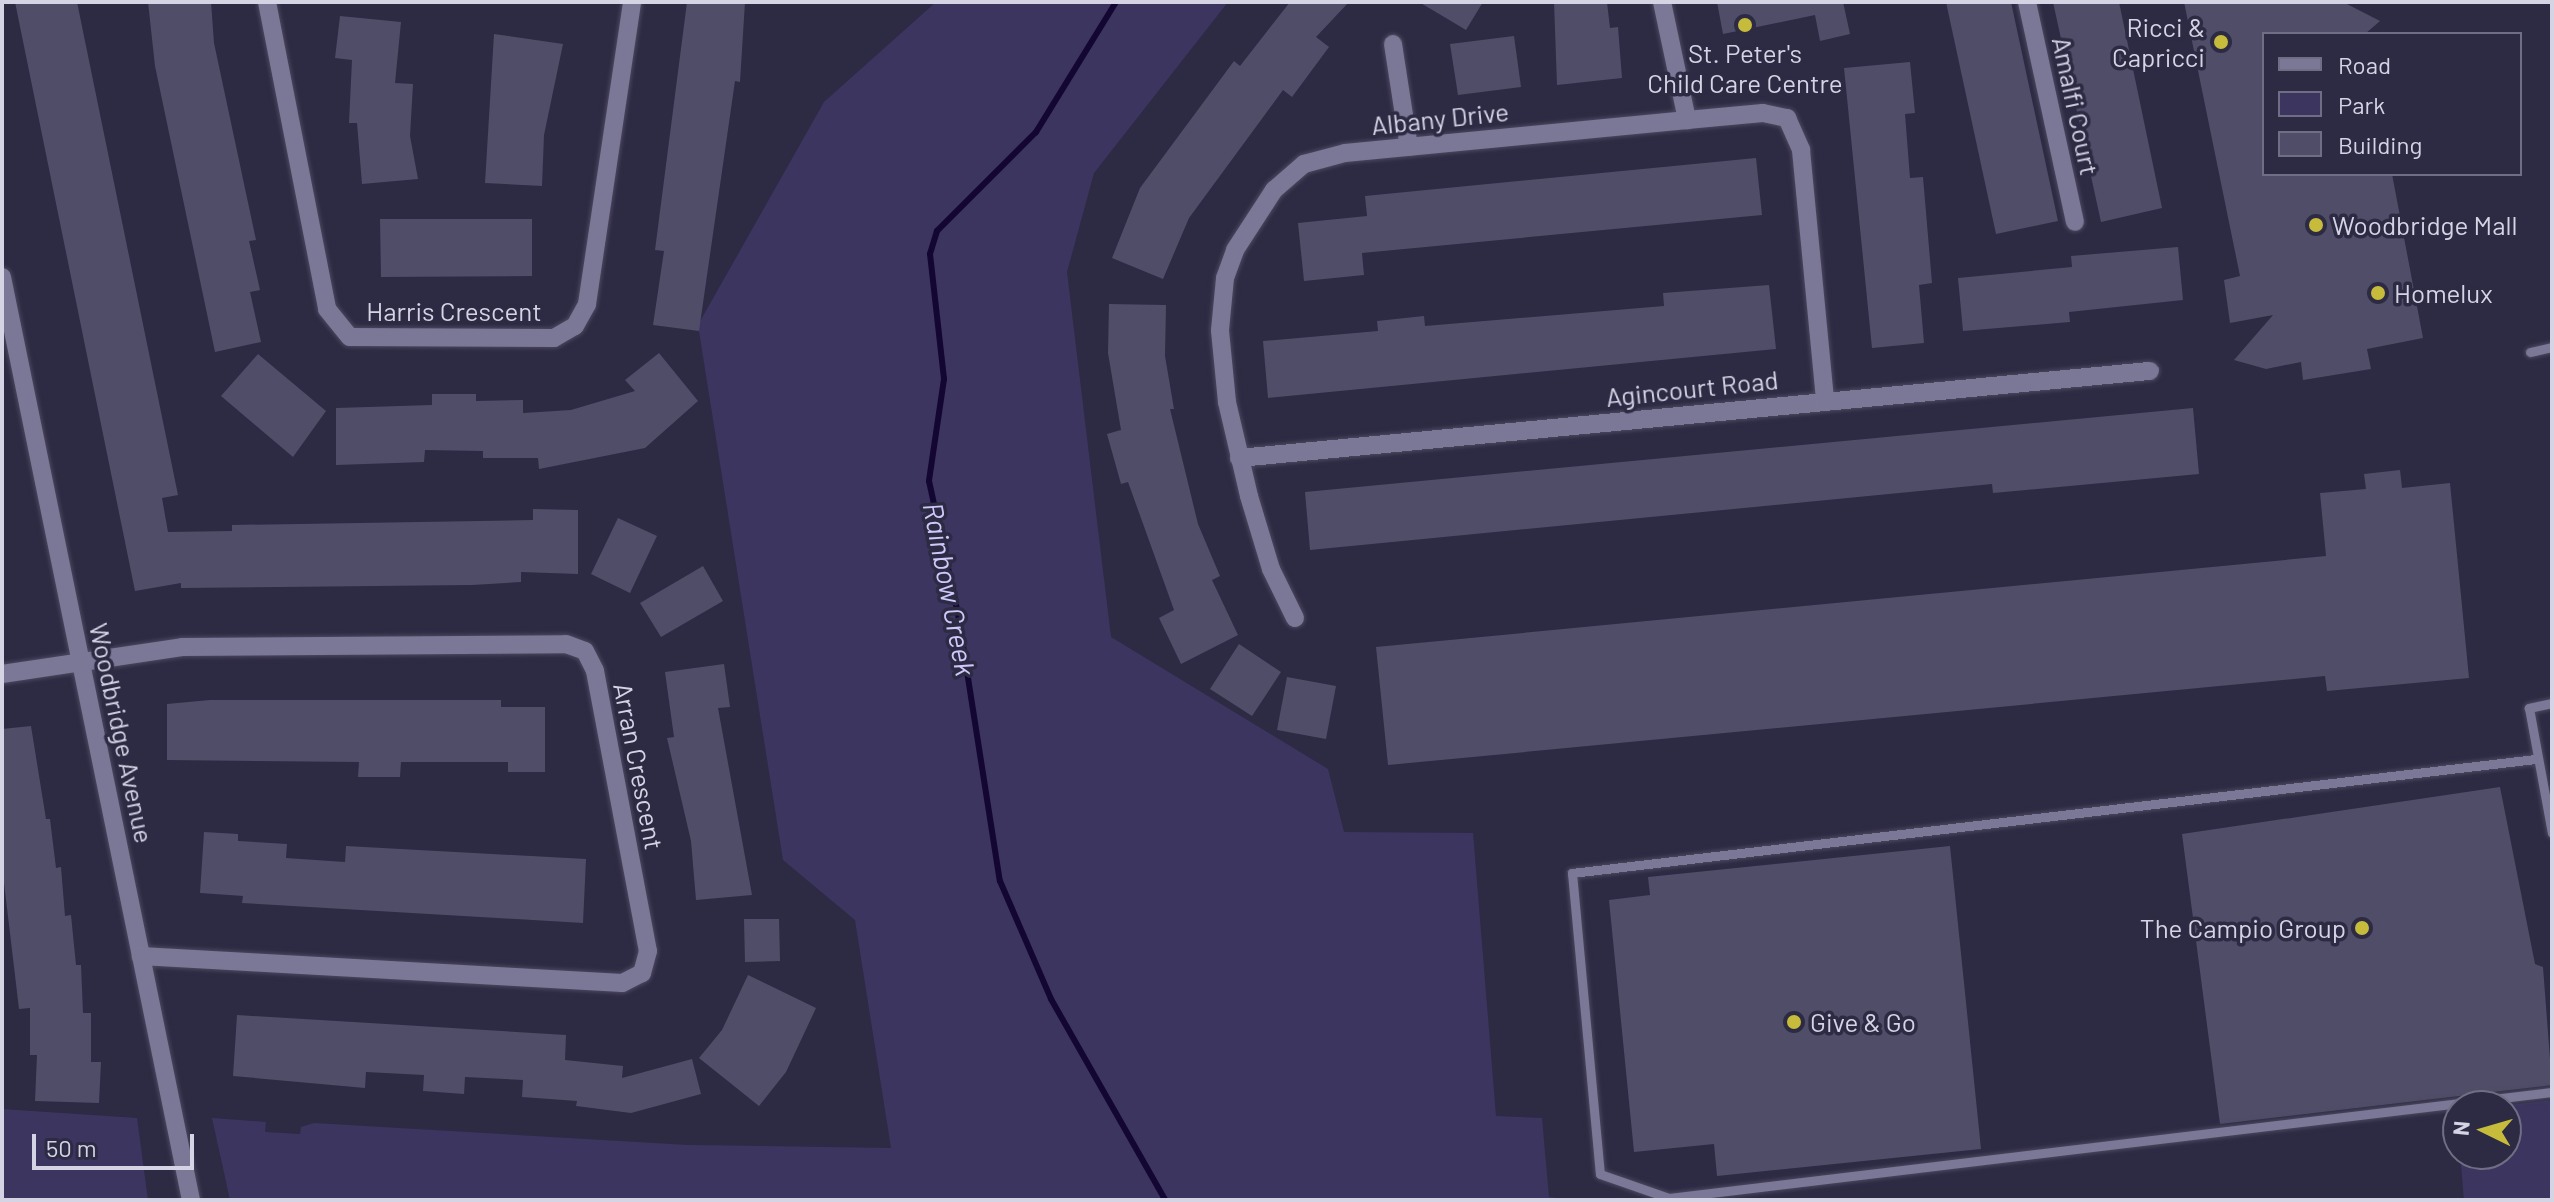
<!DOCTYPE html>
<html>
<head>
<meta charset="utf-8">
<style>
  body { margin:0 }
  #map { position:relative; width:2554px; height:1202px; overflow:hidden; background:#2d2a44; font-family:Barlow,sans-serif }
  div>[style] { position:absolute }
  .green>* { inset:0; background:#3c3560 }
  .stream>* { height:6px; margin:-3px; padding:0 3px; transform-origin:3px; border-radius:3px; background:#130633 }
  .building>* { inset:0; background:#504d69 }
  .roads { filter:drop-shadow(0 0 2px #4b485e) drop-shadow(0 0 2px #4b485e) }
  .lane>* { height:9px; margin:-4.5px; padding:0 4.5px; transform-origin:4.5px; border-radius:4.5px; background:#7b7897 }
  .street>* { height:18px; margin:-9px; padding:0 9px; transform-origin:9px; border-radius:9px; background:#7b7897 }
  .dots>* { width:22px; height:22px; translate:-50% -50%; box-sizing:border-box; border:4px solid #2d2a44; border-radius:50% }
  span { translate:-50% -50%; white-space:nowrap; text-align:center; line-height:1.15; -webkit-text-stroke:7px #2d2a44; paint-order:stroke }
  .poi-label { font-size:26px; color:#d5d4e5 }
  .right { translate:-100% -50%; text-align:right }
  .left { translate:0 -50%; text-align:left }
  .street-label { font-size:26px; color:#d5d4e5 }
  .water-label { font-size:28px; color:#cec9fa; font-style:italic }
  .frame { position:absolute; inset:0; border:4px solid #d5d4e5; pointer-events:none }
  .legend { position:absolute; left:2262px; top:32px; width:260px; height:144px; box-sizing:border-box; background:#2d2a44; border:2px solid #706e84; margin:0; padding:10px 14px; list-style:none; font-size:24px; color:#d5d4e5 }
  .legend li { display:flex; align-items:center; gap:16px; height:40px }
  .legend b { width:40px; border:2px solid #706e84 }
  .north { position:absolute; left:2442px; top:1090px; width:80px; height:80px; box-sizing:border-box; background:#2d2a44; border:2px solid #706e84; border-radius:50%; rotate:275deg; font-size:22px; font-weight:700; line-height:32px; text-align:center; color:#d5d4e5 }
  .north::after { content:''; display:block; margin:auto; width:28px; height:36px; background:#c7bb3b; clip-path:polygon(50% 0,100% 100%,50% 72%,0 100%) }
  .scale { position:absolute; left:32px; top:1134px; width:162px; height:36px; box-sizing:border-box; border:4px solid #d5d4e5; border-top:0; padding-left:10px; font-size:24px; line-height:28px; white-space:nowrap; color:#d5d4e5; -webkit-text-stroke:6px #2d2a44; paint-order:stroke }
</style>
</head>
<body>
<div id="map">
  <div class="green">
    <div style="clip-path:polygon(936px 2px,1228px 2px,1094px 173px,1067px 272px,1111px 637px,1328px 769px,1344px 832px,1473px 833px,1496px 1116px,1542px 1118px,1549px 1197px,1572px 1200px,230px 1200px,212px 1118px,266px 1122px,265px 1132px,300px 1134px,301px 1127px,314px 1123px,688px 1145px,891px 1148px,855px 920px,783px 860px,698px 325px,824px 102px)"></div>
    <div style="clip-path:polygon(2552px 1100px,2552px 1200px,2464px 1200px,2460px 1154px,2506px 1154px,2506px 1106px,2501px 1106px)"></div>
    <div style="clip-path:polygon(2px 1109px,137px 1118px,148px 1200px,2px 1200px)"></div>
  </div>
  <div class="stream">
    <div style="left:1116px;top:2px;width:153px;rotate:121.6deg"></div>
    <div style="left:1036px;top:132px;width:140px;rotate:135deg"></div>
    <div style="left:937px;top:231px;width:24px;rotate:107deg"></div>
    <div style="left:930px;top:254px;width:126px;rotate:83.6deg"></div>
    <div style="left:944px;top:379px;width:103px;rotate:98.4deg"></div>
    <div style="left:929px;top:481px;width:136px;rotate:77.7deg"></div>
    <div style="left:958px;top:614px;width:270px;rotate:81.1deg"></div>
    <div style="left:1000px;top:881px;width:129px;rotate:66.6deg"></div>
    <div style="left:1051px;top:999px;width:231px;rotate:60.4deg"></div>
  </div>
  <div class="building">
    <div style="clip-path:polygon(15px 2px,77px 2px,178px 495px,162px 498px,168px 532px,232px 531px,232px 525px,533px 520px,533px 509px,578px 510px,578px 574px,521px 572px,521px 582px,472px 585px,181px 588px,181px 583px,135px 591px)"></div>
    <div style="clip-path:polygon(148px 2px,211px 2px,214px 43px,256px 240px,249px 241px,260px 290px,250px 292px,261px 342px,215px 352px,155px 66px)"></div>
    <div style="clip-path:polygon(687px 2px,745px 2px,740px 82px,735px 81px,699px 331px,653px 325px,664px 251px,655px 250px)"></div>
    <div style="clip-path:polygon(1290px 2px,1349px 2px,1316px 37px,1329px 47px,1292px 97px,1283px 90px,1189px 218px,1163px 279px,1112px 258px,1140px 188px,1234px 61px,1240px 66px)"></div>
    <div style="clip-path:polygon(1419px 2px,1483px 2px,1466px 30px)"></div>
    <div style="clip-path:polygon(1554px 2px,1607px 2px,1610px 28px,1618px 27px,1622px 78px,1557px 85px)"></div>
    <div style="clip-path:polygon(1717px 2px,1843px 2px,1850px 34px,1820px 41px,1815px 15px,1723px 34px)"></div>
    <div style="clip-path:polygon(1946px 2px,2011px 2px,2058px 221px,1996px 234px)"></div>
    <div style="clip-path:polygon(2053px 2px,2119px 2px,2162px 208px,2101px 222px)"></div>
    <div style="clip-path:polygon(2184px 2px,2343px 2px,2380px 21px,2365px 34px,2264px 34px,2264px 174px,2392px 174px,2423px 338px,2367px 349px,2371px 369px,2303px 380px,2301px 362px,2266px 369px,2234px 360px,2273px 315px,2230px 323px,2224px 280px,2240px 276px)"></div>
    <div style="clip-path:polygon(340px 16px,401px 22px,395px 83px,413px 84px,410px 136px,418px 179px,362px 184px,357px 123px,349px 123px,352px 60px,335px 58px)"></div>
    <div style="clip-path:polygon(494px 34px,563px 44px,544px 135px,542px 186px,485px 183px)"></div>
    <div style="clip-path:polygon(1514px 36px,1521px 87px,1458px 95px,1450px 44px)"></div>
    <div style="clip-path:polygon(1910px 62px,1915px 113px,1905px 114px,1910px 178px,1923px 177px,1932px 283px,1919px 285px,1924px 343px,1872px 348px,1844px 68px)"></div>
    <div style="clip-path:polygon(1756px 158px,1762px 215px,1362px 253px,1364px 275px,1304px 281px,1298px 223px,1367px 216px,1365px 196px)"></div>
    <div style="clip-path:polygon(380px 219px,532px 219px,532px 276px,381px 277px)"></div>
    <div style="clip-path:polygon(2178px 247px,2183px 300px,2069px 312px,2070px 322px,1963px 331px,1958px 278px,2072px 267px,2071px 256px)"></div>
    <div style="clip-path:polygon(1769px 285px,1776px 349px,1268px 398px,1263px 341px,1378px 331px,1377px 321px,1424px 316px,1425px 326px,1664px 306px,1663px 293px)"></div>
    <div style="clip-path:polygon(1109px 304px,1166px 305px,1165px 356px,1174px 409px,1170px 409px,1198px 524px,1220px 576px,1212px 580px,1238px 635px,1181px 664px,1159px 618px,1174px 610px,1128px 482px,1121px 484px,1107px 434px,1121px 430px,1108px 353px)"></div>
    <div style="clip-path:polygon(659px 353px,698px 401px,645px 448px,539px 469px,538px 458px,483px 458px,483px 451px,425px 450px,424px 462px,336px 465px,336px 408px,432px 405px,432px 394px,476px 394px,476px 401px,523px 400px,523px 413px,571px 410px,635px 391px,625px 380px)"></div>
    <div style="clip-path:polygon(258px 354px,326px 411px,293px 457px,221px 396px)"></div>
    <div style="clip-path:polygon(2193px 408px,2199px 474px,1993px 493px,1992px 484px,1310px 550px,1305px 492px)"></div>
    <div style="clip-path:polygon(2400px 470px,2402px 488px,2450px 483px,2469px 678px,2327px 691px,2325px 676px,1388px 765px,1376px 647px,2326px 556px,2320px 493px,2366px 489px,2364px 474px)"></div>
    <div style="clip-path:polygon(618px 518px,657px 536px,630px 593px,591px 574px)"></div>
    <div style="clip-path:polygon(703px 566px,723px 601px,661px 637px,640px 603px)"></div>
    <div style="clip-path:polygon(1239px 644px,1281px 672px,1252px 716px,1210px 689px)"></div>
    <div style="clip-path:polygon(724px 664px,730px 707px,718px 708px,752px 895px,696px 900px,691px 841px,667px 738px,674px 737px,665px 672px)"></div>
    <div style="clip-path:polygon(1287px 677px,1336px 686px,1326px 739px,1277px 730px)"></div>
    <div style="clip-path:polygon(210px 700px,501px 700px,501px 707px,545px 707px,545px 772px,508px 772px,508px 762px,401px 762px,400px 777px,358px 777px,359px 762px,167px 760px,167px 704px)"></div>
    <div style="clip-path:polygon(31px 726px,46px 819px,50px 819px,56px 868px,61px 867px,65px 916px,71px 915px,76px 965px,81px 965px,83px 1013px,91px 1013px,91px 1062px,101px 1062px,99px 1103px,35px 1101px,37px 1055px,30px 1055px,30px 1008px,19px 1009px,2px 866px,2px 729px)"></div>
    <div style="clip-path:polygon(2500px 787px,2535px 964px,2543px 967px,2552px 1085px,2220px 1124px,2182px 834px)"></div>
    <div style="clip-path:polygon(204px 832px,238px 834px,238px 841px,287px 844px,286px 858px,345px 862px,346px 846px,586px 859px,583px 923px,242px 903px,243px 896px,200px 893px)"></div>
    <div style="clip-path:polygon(1950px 846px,1981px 1149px,1717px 1176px,1714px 1144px,1634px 1152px,1609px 900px,1650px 895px,1648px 877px)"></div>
    <div style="clip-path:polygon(744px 919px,779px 919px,780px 961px,745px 962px)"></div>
    <div style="clip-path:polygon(748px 975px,816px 1008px,786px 1072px,759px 1106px,699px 1058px,722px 1030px)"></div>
    <div style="clip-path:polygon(237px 1015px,566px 1035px,565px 1060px,623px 1066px,622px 1078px,692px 1059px,701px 1094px,631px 1113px,576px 1106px,577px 1101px,522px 1097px,523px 1080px,465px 1077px,464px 1094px,423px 1091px,424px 1075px,366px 1072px,365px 1088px,233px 1076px)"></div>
  </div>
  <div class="roads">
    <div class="lane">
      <div style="left:2530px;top:352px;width:23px;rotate:-13deg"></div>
      <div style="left:2552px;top:703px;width:24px;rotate:168deg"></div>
      <div style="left:2529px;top:708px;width:127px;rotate:79.6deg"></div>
      <div style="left:2535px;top:759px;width:970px;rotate:173.25deg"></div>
      <div style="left:1572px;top:873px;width:302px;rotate:84.7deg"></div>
      <div style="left:1600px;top:1174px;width:73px;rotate:19.2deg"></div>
      <div style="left:1669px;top:1198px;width:889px;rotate:-6.85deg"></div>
    </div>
    <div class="street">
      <div style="left:267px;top:2px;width:313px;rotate:78.9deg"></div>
      <div style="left:327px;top:309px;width:36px;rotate:51deg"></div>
      <div style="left:350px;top:337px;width:204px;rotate:0.3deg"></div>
      <div style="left:554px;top:338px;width:24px;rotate:-30deg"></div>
      <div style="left:575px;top:326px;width:25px;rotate:-61deg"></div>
      <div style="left:587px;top:304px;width:305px;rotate:-81.5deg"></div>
      <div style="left:1662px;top:2px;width:121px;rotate:78deg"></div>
      <div style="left:2027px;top:2px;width:225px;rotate:77.7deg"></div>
      <div style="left:1393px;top:44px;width:104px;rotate:81.2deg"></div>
      <div style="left:2px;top:277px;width:942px;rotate:78.43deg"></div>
      <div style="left:1239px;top:458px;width:915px;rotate:-5.46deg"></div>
      <div style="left:1295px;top:618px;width:55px;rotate:-116.1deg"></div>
      <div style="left:1271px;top:569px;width:76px;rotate:-106.8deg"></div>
      <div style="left:1249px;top:496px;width:97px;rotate:-103.2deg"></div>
      <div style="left:1227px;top:402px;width:72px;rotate:-95.6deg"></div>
      <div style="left:1220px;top:330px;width:52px;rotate:-84.5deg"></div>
      <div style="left:1225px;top:278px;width:30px;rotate:-70deg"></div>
      <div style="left:1235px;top:250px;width:72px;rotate:-57deg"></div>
      <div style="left:1274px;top:190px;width:40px;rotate:-41deg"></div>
      <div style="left:1304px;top:164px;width:42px;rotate:-15deg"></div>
      <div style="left:1345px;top:153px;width:344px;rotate:-5.5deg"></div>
      <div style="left:1687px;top:120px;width:76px;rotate:-5.3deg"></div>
      <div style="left:1763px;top:113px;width:25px;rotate:12deg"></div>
      <div style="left:1787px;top:118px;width:35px;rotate:66deg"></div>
      <div style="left:1801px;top:150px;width:252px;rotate:84.5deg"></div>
      <div style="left:2px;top:674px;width:182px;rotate:-8.5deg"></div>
      <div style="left:182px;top:647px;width:384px;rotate:-0.4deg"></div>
      <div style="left:566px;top:644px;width:20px;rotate:20deg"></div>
      <div style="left:585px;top:651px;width:22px;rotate:63deg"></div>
      <div style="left:595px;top:671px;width:285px;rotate:79.3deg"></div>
      <div style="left:648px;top:951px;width:23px;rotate:105deg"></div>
      <div style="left:642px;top:973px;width:22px;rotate:153deg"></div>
      <div style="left:622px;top:983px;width:482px;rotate:-176.8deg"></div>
    </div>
  </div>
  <div class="dots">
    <div style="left:1745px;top:25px;background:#c7bb3b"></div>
    <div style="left:2221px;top:42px;background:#c7bb3b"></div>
    <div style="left:2316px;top:225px;background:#c7bb3b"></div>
    <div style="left:2378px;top:293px;background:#c7bb3b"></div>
    <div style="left:2362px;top:928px;background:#c7bb3b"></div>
    <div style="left:1794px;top:1022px;background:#c7bb3b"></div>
  </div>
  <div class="poi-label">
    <span class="right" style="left:2205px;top:42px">Ricci &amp;<br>Capricci</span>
    <span style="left:1745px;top:68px">St. Peter's<br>Child Care Centre</span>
    <span class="left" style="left:2332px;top:225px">Woodbridge Mall</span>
    <span class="left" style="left:2394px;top:293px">Homelux</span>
    <span class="right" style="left:2346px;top:928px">The Campio Group</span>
    <span class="left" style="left:1810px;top:1022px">Give &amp; Go</span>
  </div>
  <div class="street-label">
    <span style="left:2076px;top:106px;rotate:78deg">Amalfi Court</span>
    <span style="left:1440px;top:118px;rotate:-6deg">Albany Drive</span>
    <span style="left:454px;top:311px">Harris Crescent</span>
    <span style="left:1692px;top:388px;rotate:-6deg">Agincourt Road</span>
    <span style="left:122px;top:733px;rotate:78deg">Woodbridge Avenue</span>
    <span style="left:639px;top:766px;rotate:79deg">Arran Crescent</span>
  </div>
  <div class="water-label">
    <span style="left:950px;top:589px;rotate:79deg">Rainbow Creek</span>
  </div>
  <div class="frame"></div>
  <ul class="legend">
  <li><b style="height:10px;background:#7b7897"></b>Road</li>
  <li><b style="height:22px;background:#3c3560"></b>Park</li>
  <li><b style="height:22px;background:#504d69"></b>Building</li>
  </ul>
  <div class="north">N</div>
  <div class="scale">50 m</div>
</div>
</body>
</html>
